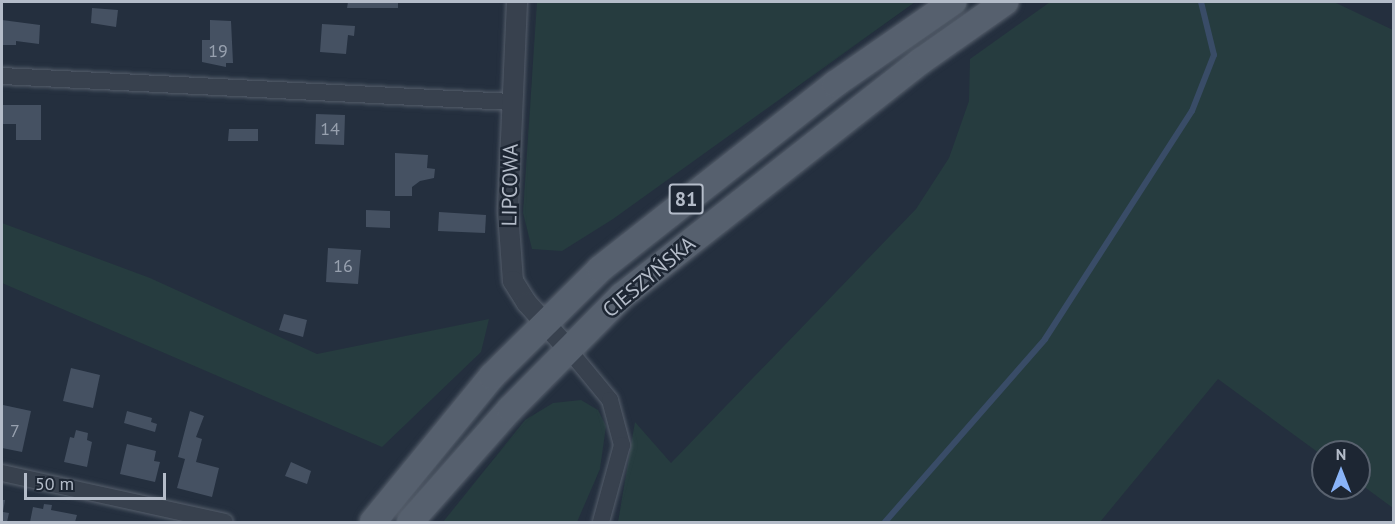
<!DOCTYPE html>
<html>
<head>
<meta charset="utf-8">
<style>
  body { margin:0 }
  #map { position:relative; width:1395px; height:524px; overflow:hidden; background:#242f3e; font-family:"PT Sans",sans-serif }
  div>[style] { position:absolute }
  .green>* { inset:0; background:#263c3f }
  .stream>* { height:6px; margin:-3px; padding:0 3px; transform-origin:3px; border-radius:3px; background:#394c67 }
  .building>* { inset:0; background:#455162 }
  .roads { filter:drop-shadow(0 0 2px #565f6c) drop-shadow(0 0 2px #565f6c) }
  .minor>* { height:16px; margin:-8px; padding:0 8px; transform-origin:8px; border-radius:8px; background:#38414e }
  .tertiary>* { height:20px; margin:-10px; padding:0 10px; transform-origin:10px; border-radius:10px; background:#38414e }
  .primary>* { height:26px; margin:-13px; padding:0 13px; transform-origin:13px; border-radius:13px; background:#56606e }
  span { translate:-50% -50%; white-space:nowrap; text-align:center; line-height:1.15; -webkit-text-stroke:5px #1d2633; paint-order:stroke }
  .number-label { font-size:18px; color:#98a1af }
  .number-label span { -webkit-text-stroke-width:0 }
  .shield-label span { padding:2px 4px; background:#1d2633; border:2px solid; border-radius:4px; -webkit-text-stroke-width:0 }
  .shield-label { font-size:20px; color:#b4bcc9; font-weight:700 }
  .street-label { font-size:21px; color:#b4bcc9 }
  .frame { position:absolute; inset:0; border:3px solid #b4bcc9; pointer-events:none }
  .north { position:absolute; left:1311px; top:440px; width:60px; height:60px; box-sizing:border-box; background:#1d2633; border:2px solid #59626f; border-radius:50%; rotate:0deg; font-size:16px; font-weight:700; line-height:24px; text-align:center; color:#b4bcc9 }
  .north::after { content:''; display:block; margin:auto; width:21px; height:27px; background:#8ab4f8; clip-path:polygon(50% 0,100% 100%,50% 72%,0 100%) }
  .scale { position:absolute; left:24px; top:473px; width:142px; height:27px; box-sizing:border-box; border:3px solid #b4bcc9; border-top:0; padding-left:8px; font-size:18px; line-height:21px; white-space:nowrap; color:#b4bcc9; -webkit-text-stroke:4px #1d2633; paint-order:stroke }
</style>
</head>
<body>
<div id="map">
  <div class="green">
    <div style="clip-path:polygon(537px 2px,915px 2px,613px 219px,562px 251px,532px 249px,523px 213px)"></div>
    <div style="clip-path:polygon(1050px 2px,1334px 2px,1393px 30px,1393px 508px,1359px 483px,1359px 452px,1323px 452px,1323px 456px,1218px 379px,1100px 522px,618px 522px,635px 422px,671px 463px,916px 209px,949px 158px,969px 101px,970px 59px)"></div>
    <div style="clip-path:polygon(2px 223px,150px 278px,317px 354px,489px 319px,481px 352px,382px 447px,2px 283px)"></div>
    <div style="clip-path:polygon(581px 400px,598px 410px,606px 426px,600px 469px,577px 522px,443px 522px,525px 420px,553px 403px)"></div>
  </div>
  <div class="stream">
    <div style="left:885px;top:522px;width:243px;rotate:-48.8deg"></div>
    <div style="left:1045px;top:339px;width:271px;rotate:-57.2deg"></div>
    <div style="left:1192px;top:111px;width:60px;rotate:-68.6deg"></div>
    <div style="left:1214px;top:55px;width:55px;rotate:-103.8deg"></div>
  </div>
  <div class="building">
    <div style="clip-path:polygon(348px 2px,398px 2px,398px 8px,347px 8px)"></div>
    <div style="clip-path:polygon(92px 8px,118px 10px,116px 27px,91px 23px)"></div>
    <div style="clip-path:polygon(2px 20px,40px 25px,39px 44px,16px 41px,16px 45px,2px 45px)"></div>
    <div style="clip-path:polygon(210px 20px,231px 21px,233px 63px,226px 63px,226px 67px,202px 62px,202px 40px,210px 40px)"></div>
    <div style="clip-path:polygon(322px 24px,355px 26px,354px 36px,348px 35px,346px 54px,320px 52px)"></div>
    <div style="clip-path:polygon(2px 105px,41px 105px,41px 140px,16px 140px,16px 124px,2px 124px)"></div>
    <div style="clip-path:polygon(316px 114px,345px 115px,344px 145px,315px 144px)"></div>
    <div style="clip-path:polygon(229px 129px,258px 129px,258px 141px,228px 141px)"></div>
    <div style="clip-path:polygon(395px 153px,428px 155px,427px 168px,435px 169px,434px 178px,420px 181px,412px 187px,412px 196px,395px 196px)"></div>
    <div style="clip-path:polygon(366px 210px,390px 211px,390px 228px,366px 227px)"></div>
    <div style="clip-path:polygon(439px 212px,486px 215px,485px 233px,438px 231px)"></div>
    <div style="clip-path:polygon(328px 248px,361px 250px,358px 284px,326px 282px)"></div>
    <div style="clip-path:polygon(284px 314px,307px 320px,303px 337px,279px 330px)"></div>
    <div style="clip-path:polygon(71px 368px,100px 375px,93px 408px,63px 401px)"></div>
    <div style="clip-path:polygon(3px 405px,31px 411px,22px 452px,2px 448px)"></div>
    <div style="clip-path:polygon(127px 411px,152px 418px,151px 422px,157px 424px,155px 432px,124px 423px)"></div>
    <div style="clip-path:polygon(190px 411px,204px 416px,196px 437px,202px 439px,196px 462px,219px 468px,212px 497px,177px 488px,185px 459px,178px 457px)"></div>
    <div style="clip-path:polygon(76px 430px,88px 433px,87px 440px,92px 442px,87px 467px,64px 462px,70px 437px,74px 438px)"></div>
    <div style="clip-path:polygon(127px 444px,156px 451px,154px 461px,160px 462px,155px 482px,120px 474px)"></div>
    <div style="clip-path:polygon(291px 462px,311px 471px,307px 484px,285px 476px)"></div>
    <div style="clip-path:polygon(2px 500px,5px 500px,3px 512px,9px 513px,7px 522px,2px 522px)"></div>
    <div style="clip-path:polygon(44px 504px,52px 505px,51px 510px,77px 515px,75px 522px,30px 522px,33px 507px,43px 509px)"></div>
  </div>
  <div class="roads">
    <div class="minor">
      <div style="left:2px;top:76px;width:511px;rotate:2.92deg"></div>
      <div style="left:568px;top:349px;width:66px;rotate:50.5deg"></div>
      <div style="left:610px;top:400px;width:47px;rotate:75.1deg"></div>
      <div style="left:622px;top:445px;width:80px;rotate:105.3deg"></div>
      <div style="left:2px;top:473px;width:228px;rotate:12.4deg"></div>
    </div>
    <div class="tertiary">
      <div style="left:517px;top:2px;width:210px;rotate:92.5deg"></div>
      <div style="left:508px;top:212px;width:69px;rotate:85.9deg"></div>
      <div style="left:513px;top:281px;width:26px;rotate:58deg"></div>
      <div style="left:527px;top:303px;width:62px;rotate:48.3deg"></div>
    </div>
    <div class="primary">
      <div style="left:373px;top:522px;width:188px;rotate:-50.8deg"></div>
      <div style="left:492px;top:376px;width:152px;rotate:-44.7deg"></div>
      <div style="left:600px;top:269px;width:299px;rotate:-38.2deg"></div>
      <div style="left:835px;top:84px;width:144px;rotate:-34.8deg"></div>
      <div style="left:410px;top:522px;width:151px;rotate:-48.5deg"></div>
      <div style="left:510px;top:409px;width:159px;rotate:-45.3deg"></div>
      <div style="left:622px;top:296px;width:380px;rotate:-38.2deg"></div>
      <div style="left:921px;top:61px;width:103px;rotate:-35.1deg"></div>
    </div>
  </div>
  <div class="number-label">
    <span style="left:218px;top:51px">19</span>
    <span style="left:330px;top:129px">14</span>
    <span style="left:343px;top:266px">16</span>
    <span style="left:15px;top:431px">7</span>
  </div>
  <div class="shield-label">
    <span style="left:686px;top:199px">81</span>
  </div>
  <div class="street-label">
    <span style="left:510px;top:185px;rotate:-89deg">LIPCOWA</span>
    <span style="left:649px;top:277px;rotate:-40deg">CIESZYŃSKA</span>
  </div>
  <div class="frame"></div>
  <div class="north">N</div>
  <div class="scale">50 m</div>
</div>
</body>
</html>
